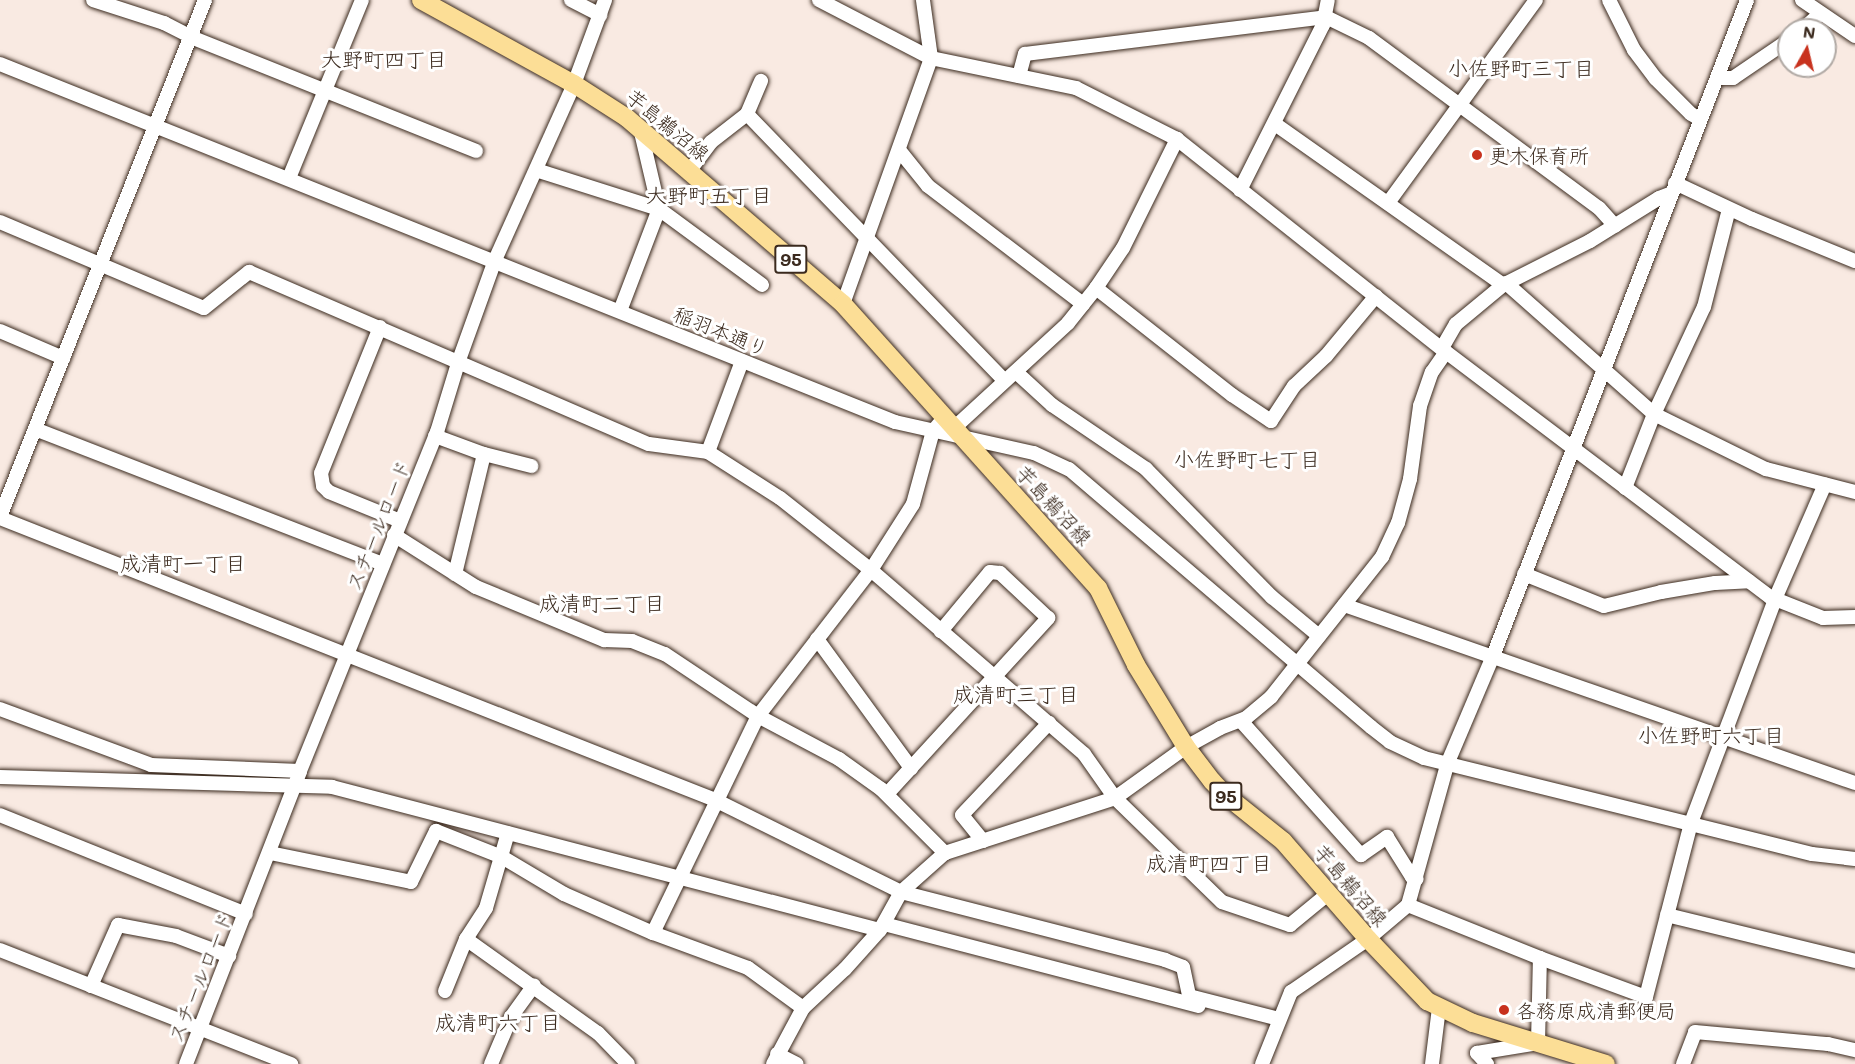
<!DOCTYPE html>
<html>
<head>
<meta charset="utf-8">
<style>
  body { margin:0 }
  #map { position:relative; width:1855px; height:1064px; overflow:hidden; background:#f9eae2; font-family:Mali,"Klee One",sans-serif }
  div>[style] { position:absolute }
  .roads { filter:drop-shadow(0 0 2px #3b2a1e) drop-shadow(0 0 2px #3b2a1e) }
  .minor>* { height:14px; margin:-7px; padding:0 7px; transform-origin:7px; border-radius:7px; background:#fff }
  .major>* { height:18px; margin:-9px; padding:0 9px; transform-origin:9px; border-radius:9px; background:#fcde96 }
  .dots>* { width:16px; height:16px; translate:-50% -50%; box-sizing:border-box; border:3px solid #fff; border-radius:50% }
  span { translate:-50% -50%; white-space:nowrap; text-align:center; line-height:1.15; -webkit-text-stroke:6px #fff; paint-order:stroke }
  .shield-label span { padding:2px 4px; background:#fff; border:2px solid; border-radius:4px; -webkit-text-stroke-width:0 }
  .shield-label { font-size:18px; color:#3b2a1e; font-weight:700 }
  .street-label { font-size:20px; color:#3b2a1e }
  .poi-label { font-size:20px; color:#3b2a1e }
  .left { translate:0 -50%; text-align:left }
  .neighbourhood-label { font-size:21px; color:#3b2a1e }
  .north { position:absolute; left:1777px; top:18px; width:60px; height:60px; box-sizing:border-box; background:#fff; border:2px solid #b1aaa5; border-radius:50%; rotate:8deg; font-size:16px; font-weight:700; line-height:24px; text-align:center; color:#3b2a1e }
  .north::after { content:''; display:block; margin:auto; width:21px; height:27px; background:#c8321e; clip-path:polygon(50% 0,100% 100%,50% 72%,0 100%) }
</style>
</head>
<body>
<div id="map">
  <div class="roads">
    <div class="minor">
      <div style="left:93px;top:0;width:75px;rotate:17.9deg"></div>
      <div style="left:164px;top:23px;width:30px;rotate:27deg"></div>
      <div style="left:191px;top:37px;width:307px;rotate:21.8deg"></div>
      <div style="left:571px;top:0;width:33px;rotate:27deg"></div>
      <div style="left:819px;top:0;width:126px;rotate:27.4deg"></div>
      <div style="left:931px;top:58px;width:148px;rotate:11.7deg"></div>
      <div style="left:1076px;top:88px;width:113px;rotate:26.8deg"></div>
      <div style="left:1177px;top:139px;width:343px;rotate:38.4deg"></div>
      <div style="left:1446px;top:352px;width:406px;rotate:37.1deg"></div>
      <div style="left:1770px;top:597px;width:57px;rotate:21.6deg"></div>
      <div style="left:1823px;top:618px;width:32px;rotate:-2deg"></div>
      <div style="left:1609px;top:0;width:56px;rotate:63.4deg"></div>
      <div style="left:1634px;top:50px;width:36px;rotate:53deg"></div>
      <div style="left:1656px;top:79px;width:49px;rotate:45deg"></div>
      <div style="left:1691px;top:114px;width:10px;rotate:29deg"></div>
      <div style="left:1802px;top:0;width:64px;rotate:34.2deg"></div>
      <div style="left:1802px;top:30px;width:25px;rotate:-42deg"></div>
      <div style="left:0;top:64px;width:964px;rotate:21.8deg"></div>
      <div style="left:895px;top:422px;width:142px;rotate:12.6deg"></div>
      <div style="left:1034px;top:453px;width:38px;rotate:25deg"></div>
      <div style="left:1069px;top:469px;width:397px;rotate:40.5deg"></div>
      <div style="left:1371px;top:727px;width:24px;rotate:38deg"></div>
      <div style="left:1390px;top:742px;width:38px;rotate:25deg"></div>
      <div style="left:1424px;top:758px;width:400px;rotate:13.9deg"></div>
      <div style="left:1812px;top:854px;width:43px;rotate:6.6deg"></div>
      <div style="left:1019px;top:76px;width:23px;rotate:-75deg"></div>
      <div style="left:1025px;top:54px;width:303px;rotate:-7deg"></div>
      <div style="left:1326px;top:17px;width:48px;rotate:26deg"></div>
      <div style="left:1369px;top:38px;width:286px;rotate:36.5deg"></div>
      <div style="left:1599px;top:208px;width:24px;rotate:48deg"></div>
      <div style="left:1717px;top:78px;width:16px"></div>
      <div style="left:1733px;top:78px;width:68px;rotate:-34.2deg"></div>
      <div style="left:747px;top:114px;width:370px;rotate:46deg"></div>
      <div style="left:1275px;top:124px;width:279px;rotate:35.2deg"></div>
      <div style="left:899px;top:150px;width:46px;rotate:51.1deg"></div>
      <div style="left:928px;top:186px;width:195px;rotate:37.3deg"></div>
      <div style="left:536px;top:170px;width:129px;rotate:17.6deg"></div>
      <div style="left:659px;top:209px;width:128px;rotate:36.4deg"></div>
      <div style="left:690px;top:170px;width:35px;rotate:-53deg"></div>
      <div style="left:711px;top:142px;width:46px;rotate:-37.9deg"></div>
      <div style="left:747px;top:114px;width:36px;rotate:-67deg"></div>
      <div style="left:289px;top:178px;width:192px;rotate:-67.7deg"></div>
      <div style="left:1675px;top:183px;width:85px;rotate:25.1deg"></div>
      <div style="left:1752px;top:219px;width:111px;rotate:22.2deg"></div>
      <div style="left:1240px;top:190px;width:185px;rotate:-63.3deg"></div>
      <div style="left:1323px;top:25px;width:25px;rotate:-79deg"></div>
      <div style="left:1388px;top:203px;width:251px;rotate:-53.9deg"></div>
      <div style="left:0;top:222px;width:221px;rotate:22.9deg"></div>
      <div style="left:204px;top:308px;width:58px;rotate:-38.7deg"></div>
      <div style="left:249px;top:272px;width:435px;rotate:23.3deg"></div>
      <div style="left:649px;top:444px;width:60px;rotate:7.7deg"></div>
      <div style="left:708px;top:452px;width:85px;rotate:32.6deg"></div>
      <div style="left:780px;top:498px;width:116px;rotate:38.4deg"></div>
      <div style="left:871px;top:570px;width:281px;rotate:40.8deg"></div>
      <div style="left:1084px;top:754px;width:54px;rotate:54.8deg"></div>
      <div style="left:1115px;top:798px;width:149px;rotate:44.2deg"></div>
      <div style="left:1222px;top:902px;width:72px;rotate:18.7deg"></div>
      <div style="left:1290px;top:925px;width:50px;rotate:-39.4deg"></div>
      <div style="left:1506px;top:283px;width:198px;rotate:41.5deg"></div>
      <div style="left:1654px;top:414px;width:125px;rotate:26.2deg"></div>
      <div style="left:1766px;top:469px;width:92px;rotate:14.5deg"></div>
      <div style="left:1096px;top:288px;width:173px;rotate:38.2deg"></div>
      <div style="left:1232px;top:395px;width:47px;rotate:33.7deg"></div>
      <div style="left:1271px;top:421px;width:42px;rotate:-56.7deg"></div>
      <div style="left:1294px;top:386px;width:44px;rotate:-43.2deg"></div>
      <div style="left:1326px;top:356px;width:78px;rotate:-50.2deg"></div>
      <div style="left:843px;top:304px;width:261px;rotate:-70.3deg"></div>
      <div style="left:931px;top:58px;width:59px;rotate:-97.9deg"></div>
      <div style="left:620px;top:311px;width:109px;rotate:-69.1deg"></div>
      <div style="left:659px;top:209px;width:83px;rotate:-103.2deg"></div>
      <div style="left:380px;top:327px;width:157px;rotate:112deg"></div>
      <div style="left:321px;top:473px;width:13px;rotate:81deg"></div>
      <div style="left:323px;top:486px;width:8px;rotate:45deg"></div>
      <div style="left:329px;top:492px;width:77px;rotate:22.2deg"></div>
      <div style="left:0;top:331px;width:69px;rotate:23.2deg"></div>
      <div style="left:1442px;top:348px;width:28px;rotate:-60deg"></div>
      <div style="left:1456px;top:324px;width:61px;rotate:-39.7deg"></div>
      <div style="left:1503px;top:285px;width:97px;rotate:-26.8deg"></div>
      <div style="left:1590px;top:241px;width:81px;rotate:-31.9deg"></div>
      <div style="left:1659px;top:198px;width:14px;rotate:-21deg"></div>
      <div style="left:1016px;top:372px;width:49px;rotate:42.5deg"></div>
      <div style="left:1052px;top:405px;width:114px;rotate:34.2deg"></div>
      <div style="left:1146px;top:469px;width:180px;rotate:45.5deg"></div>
      <div style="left:1272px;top:597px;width:61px;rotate:39.7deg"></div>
      <div style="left:954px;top:428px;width:155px;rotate:-42.6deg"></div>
      <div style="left:1068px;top:323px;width:45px;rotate:-51.3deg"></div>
      <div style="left:1096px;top:288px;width:48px;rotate:-56deg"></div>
      <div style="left:1123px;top:248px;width:122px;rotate:-63.6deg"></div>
      <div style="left:35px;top:429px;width:373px;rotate:21.2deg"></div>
      <div style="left:435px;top:436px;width:52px;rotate:20.2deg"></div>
      <div style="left:484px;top:454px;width:49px;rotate:14.3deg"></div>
      <div style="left:708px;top:452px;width:97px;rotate:-69.5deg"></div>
      <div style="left:1625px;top:488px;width:79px;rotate:-68.6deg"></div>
      <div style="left:1654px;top:414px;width:118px;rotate:-65deg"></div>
      <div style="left:1704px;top:307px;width:101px;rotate:-75.7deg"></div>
      <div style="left:0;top:517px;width:556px;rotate:-68.37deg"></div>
      <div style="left:0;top:518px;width:769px;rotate:21.52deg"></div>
      <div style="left:715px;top:800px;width:208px;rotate:26.3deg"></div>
      <div style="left:901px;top:892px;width:273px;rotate:14.4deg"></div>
      <div style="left:1165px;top:960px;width:19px;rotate:21deg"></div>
      <div style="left:1183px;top:967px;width:30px;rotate:78deg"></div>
      <div style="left:1189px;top:996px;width:93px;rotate:14.3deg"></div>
      <div style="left:394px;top:535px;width:97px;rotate:32.4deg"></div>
      <div style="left:476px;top:587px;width:139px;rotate:22.5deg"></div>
      <div style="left:604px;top:640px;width:28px;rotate:2deg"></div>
      <div style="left:632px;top:641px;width:35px;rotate:22deg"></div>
      <div style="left:665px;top:654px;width:112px;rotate:33.7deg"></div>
      <div style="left:758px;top:716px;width:92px;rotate:28deg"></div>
      <div style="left:839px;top:759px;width:52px;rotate:35.5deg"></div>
      <div style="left:881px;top:789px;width:91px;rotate:45deg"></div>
      <div style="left:455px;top:574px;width:123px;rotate:-76.4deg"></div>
      <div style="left:1524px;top:574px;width:86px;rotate:21.8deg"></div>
      <div style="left:1604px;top:606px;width:59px;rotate:-13.8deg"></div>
      <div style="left:1661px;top:592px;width:55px;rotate:-9.5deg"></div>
      <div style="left:1715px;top:583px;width:34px;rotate:-3deg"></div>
      <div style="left:1344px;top:605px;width:541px;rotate:19.21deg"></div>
      <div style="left:817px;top:639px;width:160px;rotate:53.9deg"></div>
      <div style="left:0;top:709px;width:161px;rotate:20.3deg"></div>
      <div style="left:151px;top:765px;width:149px;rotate:2.3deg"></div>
      <div style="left:1241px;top:721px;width:180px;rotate:48.2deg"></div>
      <div style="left:1361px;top:855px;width:32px;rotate:-35deg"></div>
      <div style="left:1387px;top:837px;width:47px;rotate:58deg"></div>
      <div style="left:1412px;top:877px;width:5px;rotate:22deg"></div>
      <div style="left:0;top:777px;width:332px;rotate:1.7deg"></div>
      <div style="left:332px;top:787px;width:566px;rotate:14.63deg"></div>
      <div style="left:887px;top:794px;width:239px;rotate:-47.5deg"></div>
      <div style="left:1048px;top:618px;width:66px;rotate:-136.8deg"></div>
      <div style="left:1000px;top:573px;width:10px;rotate:-174deg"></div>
      <div style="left:990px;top:572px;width:77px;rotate:129.7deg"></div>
      <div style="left:0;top:815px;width:265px;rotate:21.9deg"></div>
      <div style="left:983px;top:841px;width:33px;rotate:-129deg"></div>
      <div style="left:962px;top:815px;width:127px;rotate:-46.6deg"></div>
      <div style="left:270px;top:853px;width:144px;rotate:11.6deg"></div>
      <div style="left:411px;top:882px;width:57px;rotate:-63.9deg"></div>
      <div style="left:436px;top:831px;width:71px;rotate:21.5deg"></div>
      <div style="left:502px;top:857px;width:72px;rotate:30.8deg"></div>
      <div style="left:564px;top:894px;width:97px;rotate:23.7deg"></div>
      <div style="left:653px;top:933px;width:101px;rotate:20.2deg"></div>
      <div style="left:748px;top:968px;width:68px;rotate:36deg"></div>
      <div style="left:1408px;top:905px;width:142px;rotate:21.9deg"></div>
      <div style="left:1667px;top:915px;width:194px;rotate:13.7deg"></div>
      <div style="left:884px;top:924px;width:325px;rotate:14.6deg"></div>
      <div style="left:653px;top:933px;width:241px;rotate:-64.2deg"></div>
      <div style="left:758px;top:716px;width:185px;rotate:-52.3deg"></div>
      <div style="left:871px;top:570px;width:78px;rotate:-57.5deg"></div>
      <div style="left:913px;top:504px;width:76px;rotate:-74.7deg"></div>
      <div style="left:933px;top:431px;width:9px;rotate:-49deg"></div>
      <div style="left:466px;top:939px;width:162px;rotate:35.5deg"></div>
      <div style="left:598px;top:1033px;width:43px;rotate:45.9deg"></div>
      <div style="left:0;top:950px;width:313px;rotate:21.4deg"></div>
      <div style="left:91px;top:986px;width:67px;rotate:-66.1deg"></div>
      <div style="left:118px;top:925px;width:59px;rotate:10.7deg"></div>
      <div style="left:176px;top:936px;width:57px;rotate:20.7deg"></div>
      <div style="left:445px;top:991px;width:56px;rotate:-68deg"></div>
      <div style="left:466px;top:939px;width:37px;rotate:-57deg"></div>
      <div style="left:486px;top:908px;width:78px;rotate:-73.7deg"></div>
      <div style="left:777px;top:1054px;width:22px;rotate:27deg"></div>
      <div style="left:186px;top:1064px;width:314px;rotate:-68.7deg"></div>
      <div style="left:300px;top:771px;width:366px;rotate:-68deg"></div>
      <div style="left:437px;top:432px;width:75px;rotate:-73deg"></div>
      <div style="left:459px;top:360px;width:106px;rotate:-70.2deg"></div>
      <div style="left:495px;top:260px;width:193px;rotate:-65.8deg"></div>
      <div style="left:574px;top:84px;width:90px;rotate:-69.7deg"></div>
      <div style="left:491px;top:1064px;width:51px;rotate:-66.9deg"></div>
      <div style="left:511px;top:1017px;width:39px;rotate:-54deg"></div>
      <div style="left:773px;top:1064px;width:64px;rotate:-61.8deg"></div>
      <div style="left:803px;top:1008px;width:57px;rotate:-42.9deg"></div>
      <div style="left:845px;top:969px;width:52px;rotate:-48.1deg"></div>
      <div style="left:880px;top:930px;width:43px;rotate:-61.1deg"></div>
      <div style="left:901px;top:892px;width:59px;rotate:-41.6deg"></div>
      <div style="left:945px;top:853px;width:179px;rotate:-17.9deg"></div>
      <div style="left:1115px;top:798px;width:87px;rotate:-35.7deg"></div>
      <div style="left:1186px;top:747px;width:39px;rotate:-29deg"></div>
      <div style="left:1220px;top:728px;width:28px;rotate:-21deg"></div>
      <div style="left:1246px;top:718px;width:33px;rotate:-40deg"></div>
      <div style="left:1271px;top:697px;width:179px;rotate:-51.6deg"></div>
      <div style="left:1382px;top:557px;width:38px;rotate:-65deg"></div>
      <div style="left:1398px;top:523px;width:46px;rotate:-74.7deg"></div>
      <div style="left:1410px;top:479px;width:74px;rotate:-82.2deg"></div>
      <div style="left:1420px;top:406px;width:36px;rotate:-71deg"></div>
      <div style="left:1432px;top:372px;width:24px;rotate:-55deg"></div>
      <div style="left:1262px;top:1064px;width:78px;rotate:-68.1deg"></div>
      <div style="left:1291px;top:992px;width:93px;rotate:-34.5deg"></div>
      <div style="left:1368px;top:939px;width:52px;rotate:-40.4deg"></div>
      <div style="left:1408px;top:905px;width:148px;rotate:-74.4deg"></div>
      <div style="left:1448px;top:762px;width:115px;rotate:-67deg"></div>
      <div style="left:1493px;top:656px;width:703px;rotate:-68.83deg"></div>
      <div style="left:1432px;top:1064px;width:56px;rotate:-82.9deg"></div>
      <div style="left:1487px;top:1064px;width:15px;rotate:-132deg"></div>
      <div style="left:1477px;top:1053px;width:62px;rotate:-9.3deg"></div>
      <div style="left:1538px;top:1043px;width:85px;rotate:-88.7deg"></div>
      <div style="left:1540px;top:958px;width:113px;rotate:20.2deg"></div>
      <div style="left:1646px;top:997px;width:180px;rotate:-75.5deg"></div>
      <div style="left:1691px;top:823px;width:239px;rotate:-69.4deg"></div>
      <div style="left:1775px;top:599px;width:125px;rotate:-66.5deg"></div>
      <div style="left:1683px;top:1064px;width:34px;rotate:-69deg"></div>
      <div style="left:1695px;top:1032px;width:134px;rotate:5.2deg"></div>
      <div style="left:1828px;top:1044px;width:28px;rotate:13deg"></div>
    </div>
    <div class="major">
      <div style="left:421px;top:0;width:175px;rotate:28.8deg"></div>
      <div style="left:574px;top:84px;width:63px;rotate:32.7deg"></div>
      <div style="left:627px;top:118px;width:285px;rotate:40.7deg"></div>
      <div style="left:843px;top:304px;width:382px;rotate:48.1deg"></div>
      <div style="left:1098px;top:588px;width:86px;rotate:63.7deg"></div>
      <div style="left:1136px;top:665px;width:96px;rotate:58.6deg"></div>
      <div style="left:1186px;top:747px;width:43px;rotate:52.6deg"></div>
      <div style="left:1212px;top:781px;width:16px;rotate:47deg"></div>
      <div style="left:1223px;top:793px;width:77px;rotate:38.7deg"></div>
      <div style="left:1283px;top:841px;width:130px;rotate:49.1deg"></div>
      <div style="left:1368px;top:939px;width:86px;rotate:46.4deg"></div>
      <div style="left:1427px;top:1001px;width:51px;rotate:25.6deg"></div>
      <div style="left:1473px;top:1023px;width:139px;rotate:17.1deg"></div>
    </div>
  </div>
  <div class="dots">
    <div style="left:1477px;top:155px;background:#c8321e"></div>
    <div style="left:1504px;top:1010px;background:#c8321e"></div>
  </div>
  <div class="shield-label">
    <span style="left:791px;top:259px">95</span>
    <span style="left:1226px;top:796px">95</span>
  </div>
  <div class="street-label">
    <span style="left:668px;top:125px;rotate:39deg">芋島鵜沼線</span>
    <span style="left:721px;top:331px;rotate:22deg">稲羽本通り</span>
    <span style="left:1054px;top:505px;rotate:47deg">芋島鵜沼線</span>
    <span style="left:378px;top:525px;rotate:-68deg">スチールロード</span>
    <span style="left:1351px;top:885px;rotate:49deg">芋島鵜沼線</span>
    <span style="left:200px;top:977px;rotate:-68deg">スチールロード</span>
  </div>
  <div class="poi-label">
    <span class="left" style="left:1489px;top:155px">更木保育所</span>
    <span class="left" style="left:1516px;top:1010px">各務原成清郵便局</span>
  </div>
  <div class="neighbourhood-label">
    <span style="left:384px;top:59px">大野町四丁目</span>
    <span style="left:1521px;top:68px">小佐野町三丁目</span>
    <span style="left:709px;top:195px">大野町五丁目</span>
    <span style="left:1247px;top:459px">小佐野町七丁目</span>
    <span style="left:183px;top:563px">成清町一丁目</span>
    <span style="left:602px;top:603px">成清町二丁目</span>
    <span style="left:1016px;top:694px">成清町三丁目</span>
    <span style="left:1711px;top:735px">小佐野町六丁目</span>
    <span style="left:1209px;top:863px">成清町四丁目</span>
    <span style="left:498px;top:1022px">成清町六丁目</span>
  </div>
  <div class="north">N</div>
</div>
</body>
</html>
